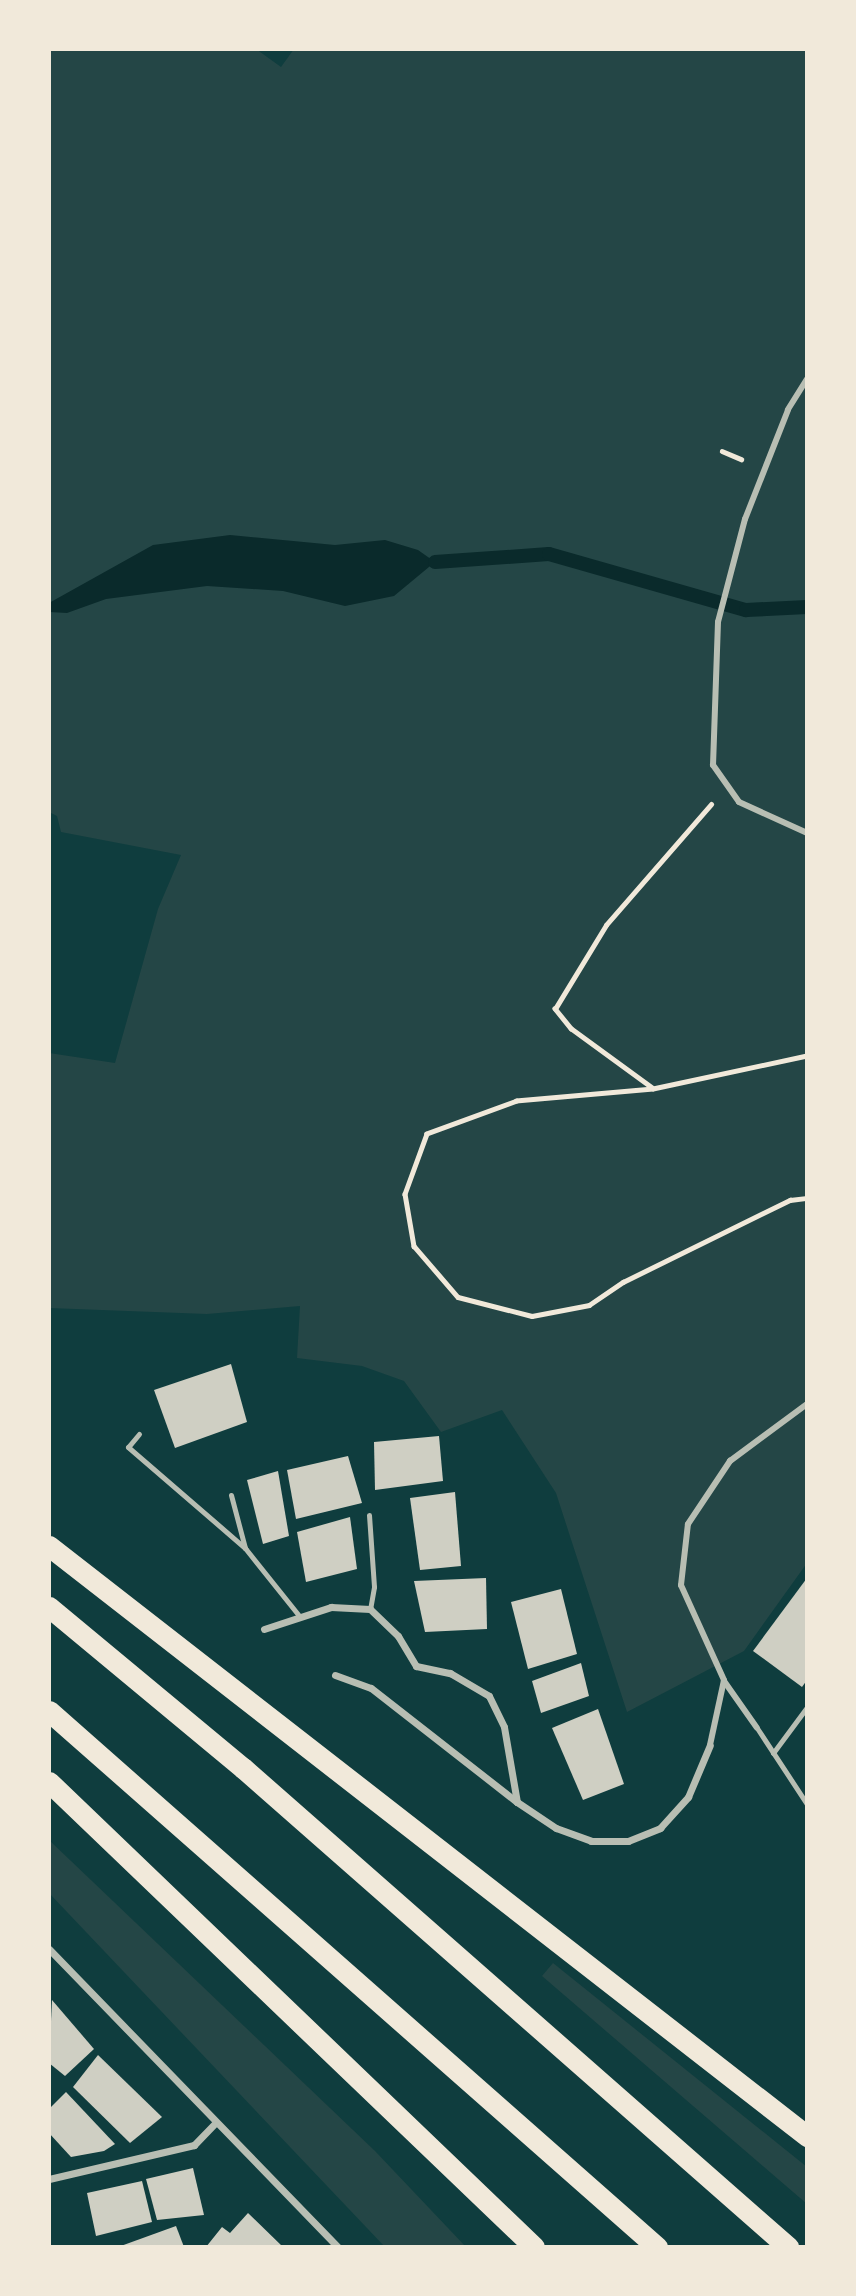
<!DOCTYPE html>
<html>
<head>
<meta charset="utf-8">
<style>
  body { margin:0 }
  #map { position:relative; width:856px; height:2296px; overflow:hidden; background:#0f3d3e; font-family:Mulish,sans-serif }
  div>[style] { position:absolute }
  .green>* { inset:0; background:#244646 }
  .water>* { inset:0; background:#0a2a2b }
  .stream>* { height:14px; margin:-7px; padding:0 7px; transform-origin:7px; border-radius:7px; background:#0a2a2b }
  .building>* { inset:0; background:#cfcfc3 }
  .path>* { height:4.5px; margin:-2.25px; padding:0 2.25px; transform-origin:2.25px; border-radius:2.25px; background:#f1e9da }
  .service>* { height:5px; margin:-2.5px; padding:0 2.5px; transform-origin:2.5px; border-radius:2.5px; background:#b8beb3 }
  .pedestrian>* { height:6px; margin:-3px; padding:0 3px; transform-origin:3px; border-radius:3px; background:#b8beb3 }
  .minor>* { height:7px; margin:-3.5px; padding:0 3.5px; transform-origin:3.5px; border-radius:3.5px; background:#b8beb3 }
  .motorway>* { height:21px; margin:-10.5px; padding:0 10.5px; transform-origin:10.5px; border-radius:10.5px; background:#f1e9da }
  span { translate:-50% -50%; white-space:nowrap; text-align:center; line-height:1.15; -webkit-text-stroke:7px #f1e9da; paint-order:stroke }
  .frame { position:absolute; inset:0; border:51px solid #f1e9da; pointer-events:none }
</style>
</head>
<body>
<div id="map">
  <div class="green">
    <div style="clip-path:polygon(49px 49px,256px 49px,281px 67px,294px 49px,807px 49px,807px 1563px,744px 1651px,627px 1712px,556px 1493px,502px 1410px,441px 1432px,404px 1381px,362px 1366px,297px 1358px,300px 1306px,207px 1314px,49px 1308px,49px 1053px,115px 1063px,158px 909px,181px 855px,61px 832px,57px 816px,49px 812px)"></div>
    <div style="clip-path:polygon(49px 1840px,375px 2151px,466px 2247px,385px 2247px,49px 1893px)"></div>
    <div style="clip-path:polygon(553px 1963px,807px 2167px,807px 2204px,542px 1976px)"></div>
  </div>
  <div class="water">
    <div style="clip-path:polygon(230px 535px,335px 545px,385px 540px,418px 550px,435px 562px,394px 596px,345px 606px,283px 591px,207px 586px,106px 599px,67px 613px,49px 612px,49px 603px,153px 545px)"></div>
  </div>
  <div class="stream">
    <div style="left:435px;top:562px;width:114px;rotate:-4deg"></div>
    <div style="left:549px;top:554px;width:205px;rotate:15.9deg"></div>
    <div style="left:746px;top:610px;width:61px;rotate:-2.8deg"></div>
  </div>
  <div class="building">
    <div style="clip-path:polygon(231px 1364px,247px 1422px,175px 1448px,154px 1390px)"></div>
    <div style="clip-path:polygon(439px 1436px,443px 1481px,375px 1490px,374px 1442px)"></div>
    <div style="clip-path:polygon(348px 1456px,362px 1503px,296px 1519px,287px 1470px)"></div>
    <div style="clip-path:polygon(278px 1471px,289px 1536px,263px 1544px,247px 1480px)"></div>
    <div style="clip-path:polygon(455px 1492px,461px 1566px,420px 1570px,410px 1498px)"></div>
    <div style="clip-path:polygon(350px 1517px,357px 1569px,306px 1582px,297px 1532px)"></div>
    <div style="clip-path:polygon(486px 1578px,487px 1629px,425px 1632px,414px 1581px)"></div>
    <div style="clip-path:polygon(807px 1578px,807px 1680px,802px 1687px,753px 1651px)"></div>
    <div style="clip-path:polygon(561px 1589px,577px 1654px,528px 1669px,511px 1602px)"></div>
    <div style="clip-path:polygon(581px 1663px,589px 1696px,541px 1713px,532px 1681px)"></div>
    <div style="clip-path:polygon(598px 1709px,624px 1784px,583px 1800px,552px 1728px)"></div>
    <div style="clip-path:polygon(52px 2000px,94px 2049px,65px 2076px,49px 2063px)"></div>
    <div style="clip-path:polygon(98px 2055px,162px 2117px,130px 2143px,73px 2087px)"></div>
    <div style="clip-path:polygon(66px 2092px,115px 2144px,104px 2151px,71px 2157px,49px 2133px,49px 2109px)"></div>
    <div style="clip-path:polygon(193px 2168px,204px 2215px,157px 2220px,146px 2179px)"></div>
    <div style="clip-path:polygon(142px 2181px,152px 2222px,96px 2236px,87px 2193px)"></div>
    <div style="clip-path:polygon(248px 2213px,283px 2247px,206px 2247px,222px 2227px,230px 2233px)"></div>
    <div style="clip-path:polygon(176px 2226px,184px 2247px,118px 2247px)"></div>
  </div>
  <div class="path">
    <div style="left:722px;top:451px;width:21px;rotate:23deg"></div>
    <div style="left:807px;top:1056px;width:157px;rotate:167.9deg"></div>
    <div style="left:653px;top:1089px;width:137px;rotate:175deg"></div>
    <div style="left:517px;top:1101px;width:96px;rotate:159.9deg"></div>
    <div style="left:427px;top:1134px;width:64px;rotate:110.1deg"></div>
    <div style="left:405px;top:1194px;width:53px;rotate:80.2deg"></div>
    <div style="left:414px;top:1246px;width:67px;rotate:49.2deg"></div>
    <div style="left:458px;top:1297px;width:76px;rotate:14.4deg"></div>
    <div style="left:532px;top:1316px;width:58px;rotate:-10.9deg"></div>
    <div style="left:589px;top:1305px;width:41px;rotate:-34.1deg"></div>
    <div style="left:623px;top:1282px;width:186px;rotate:-26.2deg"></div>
    <div style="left:790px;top:1200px;width:17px;rotate:-7deg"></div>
    <div style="left:652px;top:1088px;width:100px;rotate:-143.9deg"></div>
    <div style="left:571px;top:1029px;width:26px;rotate:-129deg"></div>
    <div style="left:555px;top:1009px;width:98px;rotate:-58.7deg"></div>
    <div style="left:606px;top:925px;width:160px;rotate:-49deg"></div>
  </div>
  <div class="service">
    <div style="left:139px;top:1434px;width:17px;rotate:130deg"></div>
    <div style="left:128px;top:1447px;width:155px;rotate:40.8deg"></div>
    <div style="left:231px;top:1495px;width:55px;rotate:75.2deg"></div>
    <div style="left:245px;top:1548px;width:88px;rotate:51.4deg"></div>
    <div style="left:369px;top:1515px;width:72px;rotate:86deg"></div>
    <div style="left:374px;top:1587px;width:22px;rotate:100deg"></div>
    <div style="left:757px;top:1728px;width:91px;rotate:56.7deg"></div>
    <div style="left:773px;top:1753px;width:57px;rotate:-53.5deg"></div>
  </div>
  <div class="pedestrian">
    <div style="left:807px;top:379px;width:36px;rotate:122deg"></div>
    <div style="left:788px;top:410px;width:117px;rotate:111.5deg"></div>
    <div style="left:745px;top:519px;width:106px;rotate:104.7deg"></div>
    <div style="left:718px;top:622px;width:143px;rotate:92deg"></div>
    <div style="left:713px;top:765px;width:45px;rotate:54.9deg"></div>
    <div style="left:739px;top:802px;width:75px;rotate:24.5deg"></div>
    <div style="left:724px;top:1681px;width:57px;rotate:54.9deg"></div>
    <div style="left:710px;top:1745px;width:66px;rotate:-77.8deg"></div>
    <div style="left:724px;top:1680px;width:104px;rotate:-114.4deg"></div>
    <div style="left:681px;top:1585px;width:61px;rotate:-83.5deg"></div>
    <div style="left:688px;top:1524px;width:76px;rotate:-56.3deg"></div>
    <div style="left:730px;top:1461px;width:96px;rotate:-36.5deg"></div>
  </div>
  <div class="minor">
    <div style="left:264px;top:1629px;width:71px;rotate:-18.2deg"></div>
    <div style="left:331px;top:1607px;width:39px;rotate:3deg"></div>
    <div style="left:370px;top:1609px;width:39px;rotate:44deg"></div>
    <div style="left:398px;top:1636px;width:35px;rotate:59deg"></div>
    <div style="left:416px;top:1666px;width:35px;rotate:12deg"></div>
    <div style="left:450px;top:1673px;width:45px;rotate:30.5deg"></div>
    <div style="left:489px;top:1696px;width:34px;rotate:64deg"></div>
    <div style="left:504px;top:1727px;width:76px;rotate:80.2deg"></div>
    <div style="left:335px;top:1675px;width:38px;rotate:20deg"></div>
    <div style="left:371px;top:1688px;width:185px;rotate:38deg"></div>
    <div style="left:517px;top:1802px;width:47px;rotate:33.7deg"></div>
    <div style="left:556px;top:1828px;width:37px;rotate:20deg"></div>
    <div style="left:591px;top:1841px;width:37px"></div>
    <div style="left:628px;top:1841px;width:35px;rotate:-22deg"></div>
    <div style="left:660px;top:1828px;width:42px;rotate:-47.9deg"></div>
    <div style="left:688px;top:1797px;width:56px;rotate:-67.1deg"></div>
    <div style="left:49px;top:1949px;width:415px;rotate:45.9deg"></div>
    <div style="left:49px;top:2179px;width:149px;rotate:-13.2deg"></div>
    <div style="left:194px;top:2145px;width:29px;rotate:-46deg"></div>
  </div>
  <div class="motorway">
    <div style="left:49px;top:1546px;width:961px;rotate:37.9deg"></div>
    <div style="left:49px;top:1607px;width:252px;rotate:39.7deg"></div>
    <div style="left:243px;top:1768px;width:726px;rotate:41.31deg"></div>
    <div style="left:49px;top:1711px;width:811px;rotate:41.4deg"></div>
    <div style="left:49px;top:1782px;width:672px;rotate:43.79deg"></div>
  </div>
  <div class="frame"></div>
</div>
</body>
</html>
